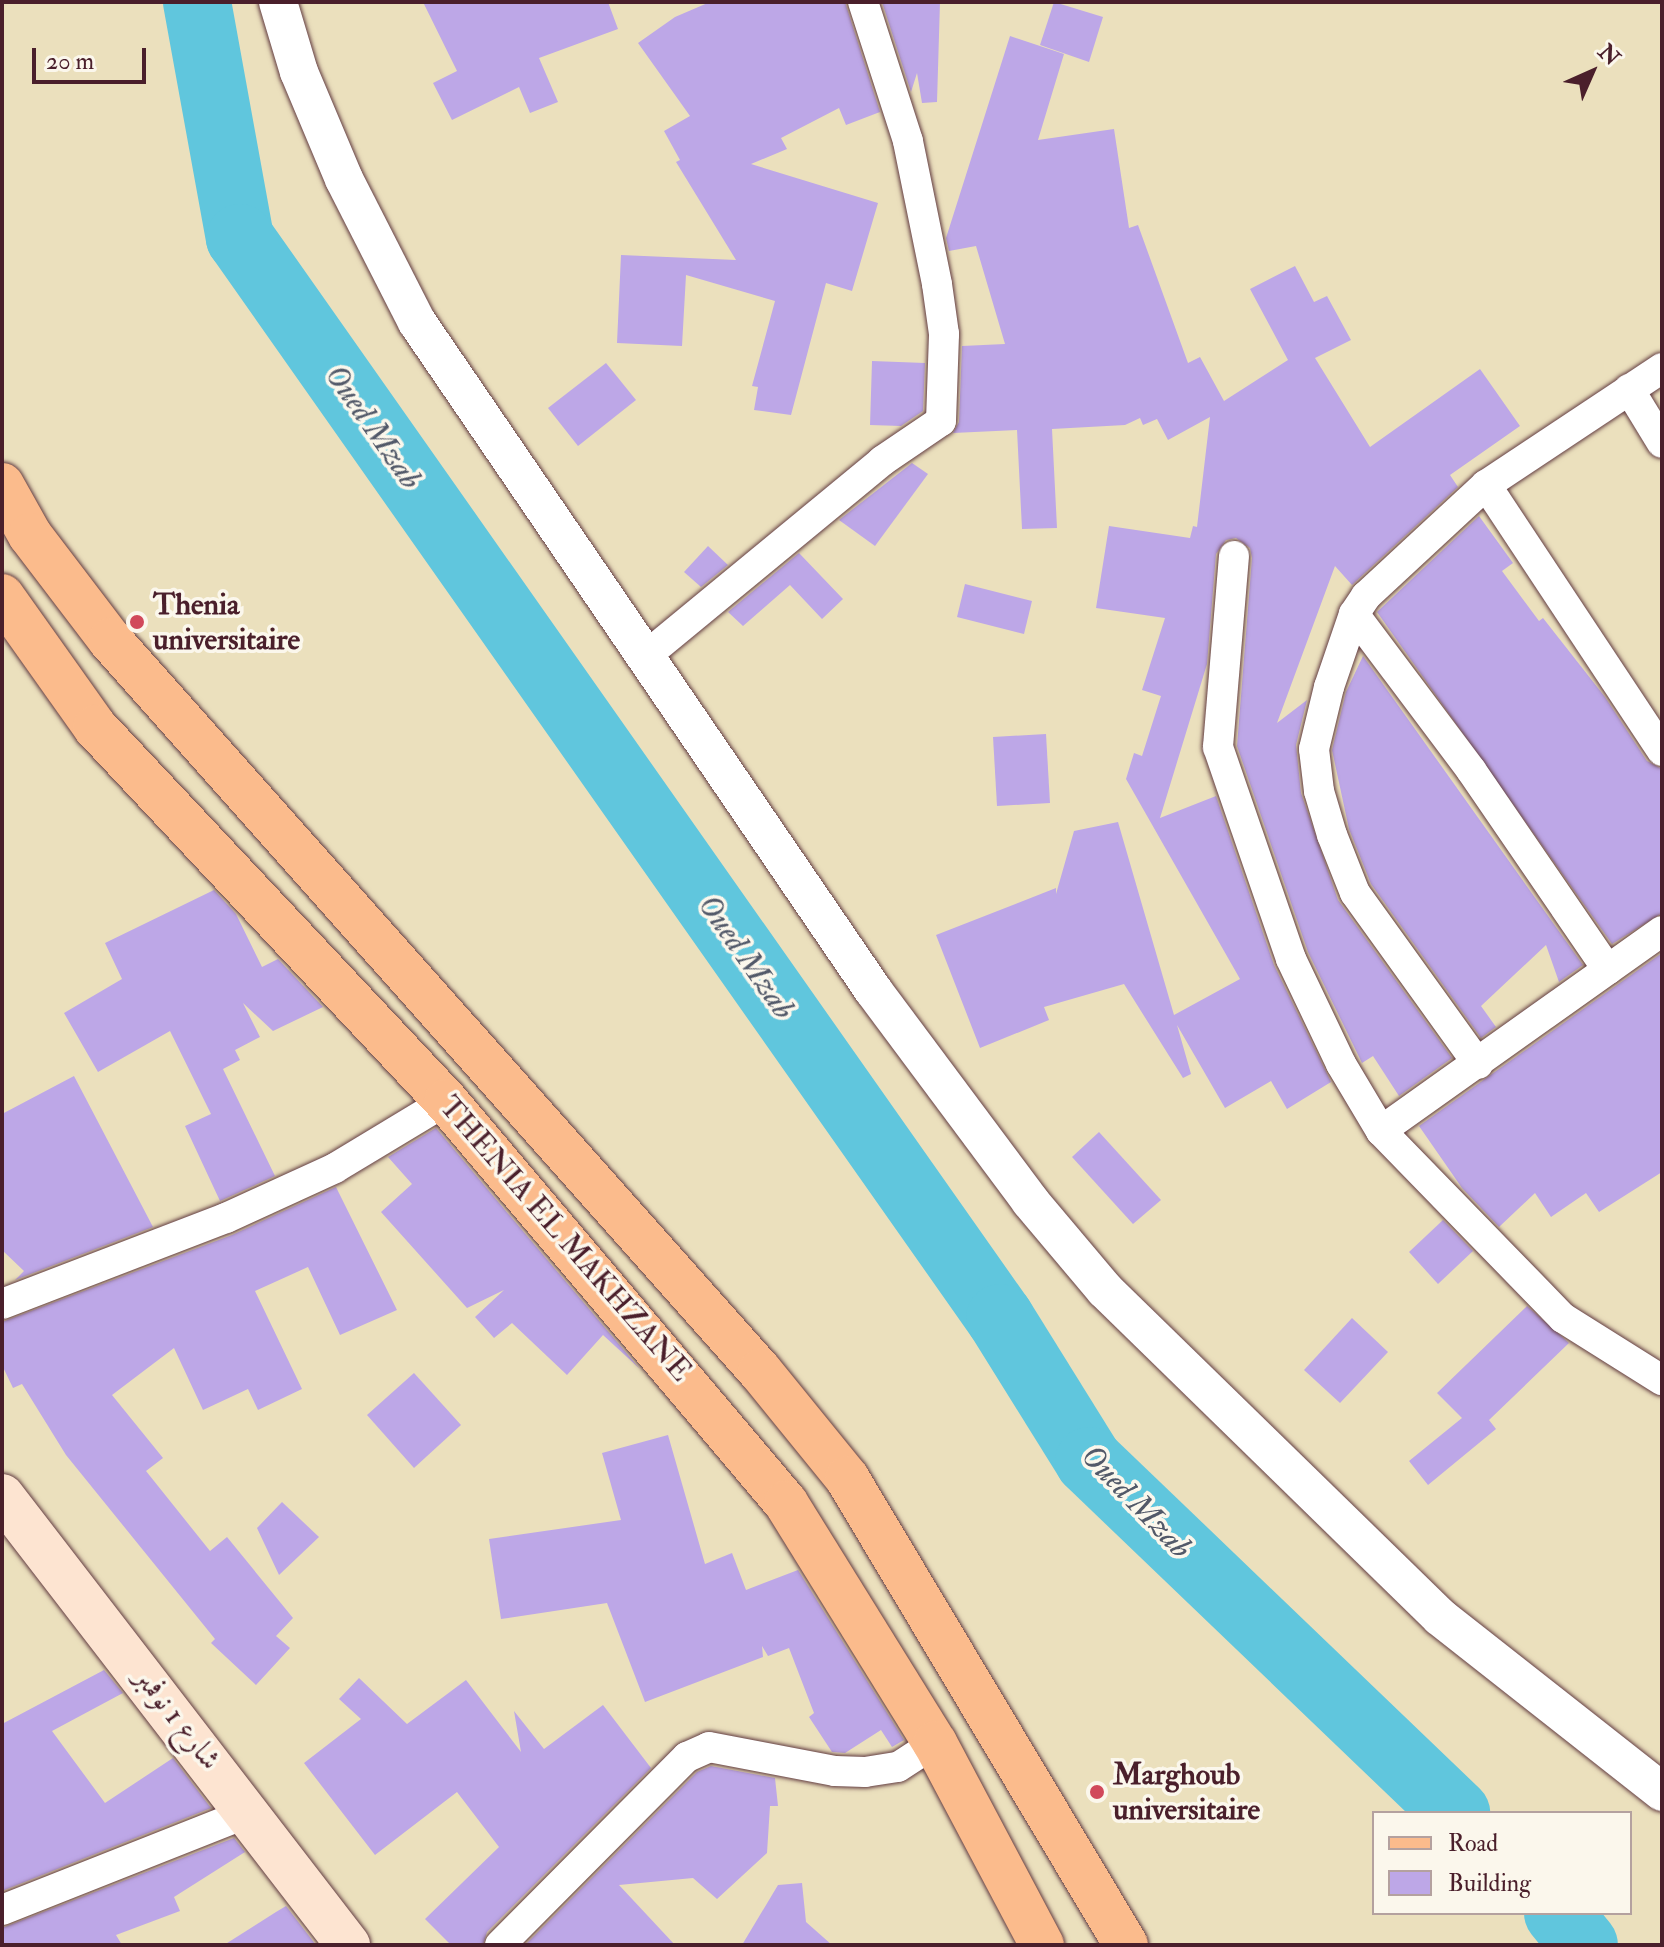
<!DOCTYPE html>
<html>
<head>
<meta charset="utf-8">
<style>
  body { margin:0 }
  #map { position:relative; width:1664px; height:1947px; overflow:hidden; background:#ebe0bd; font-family:"IM FELL Double Pica",Amiri,serif }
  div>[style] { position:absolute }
  .river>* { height:68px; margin:-34px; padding:0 34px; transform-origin:34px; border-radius:34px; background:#60c6dd }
  .building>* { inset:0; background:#bda7e7 }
  .roads { filter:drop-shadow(0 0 2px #623c41) drop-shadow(0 0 2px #623c41) }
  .minor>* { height:30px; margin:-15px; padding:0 15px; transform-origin:15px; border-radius:15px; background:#fff }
  .tertiary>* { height:38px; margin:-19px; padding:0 19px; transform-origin:19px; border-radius:19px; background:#fff }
  .secondary>* { height:44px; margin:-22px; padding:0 22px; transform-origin:22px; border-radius:22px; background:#fde4d1 }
  .primary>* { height:44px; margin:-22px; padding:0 22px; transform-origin:22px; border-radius:22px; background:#fbbb8c }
  .dots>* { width:22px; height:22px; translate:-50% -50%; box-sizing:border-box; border:4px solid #fbf7ec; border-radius:50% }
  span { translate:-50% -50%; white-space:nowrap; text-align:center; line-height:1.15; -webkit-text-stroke:7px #fbf7ec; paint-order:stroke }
  .poi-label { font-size:30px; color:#4a1f2b; font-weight:700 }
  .left { translate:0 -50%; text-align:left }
  .street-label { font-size:30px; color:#4a1f2b }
  .water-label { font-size:32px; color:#525969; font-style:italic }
  .frame { position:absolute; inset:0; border:4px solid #4a1f2b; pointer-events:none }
  .legend { position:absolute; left:1372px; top:1811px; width:260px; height:104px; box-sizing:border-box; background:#fbf7ec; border:2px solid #b4a19f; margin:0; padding:10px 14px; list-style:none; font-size:24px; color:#4a1f2b }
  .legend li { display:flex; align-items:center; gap:16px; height:40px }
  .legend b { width:40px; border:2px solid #b4a19f }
  .north { position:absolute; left:1552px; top:32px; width:80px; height:80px; -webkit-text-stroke:6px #fbf7ec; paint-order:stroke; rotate:45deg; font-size:22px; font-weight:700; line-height:32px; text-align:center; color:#4a1f2b }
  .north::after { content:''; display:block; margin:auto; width:28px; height:36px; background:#4a1f2b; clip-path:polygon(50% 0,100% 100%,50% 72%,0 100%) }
  .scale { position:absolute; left:32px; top:48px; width:114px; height:36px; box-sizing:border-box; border:4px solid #4a1f2b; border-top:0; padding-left:10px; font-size:24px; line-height:28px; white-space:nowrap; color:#4a1f2b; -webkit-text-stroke:6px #fbf7ec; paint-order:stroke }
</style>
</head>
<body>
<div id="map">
  <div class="river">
    <div style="left:197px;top:2px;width:240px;rotate:79.7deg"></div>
    <div style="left:240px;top:238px;width:1321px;rotate:54.87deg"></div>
    <div style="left:1000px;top:1318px;width:168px;rotate:58.1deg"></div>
    <div style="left:1089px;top:1461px;width:509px;rotate:43.8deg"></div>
    <div style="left:1558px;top:1913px;width:41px;rotate:50.9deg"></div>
  </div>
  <div class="building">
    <div style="clip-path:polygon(423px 2px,608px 2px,618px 29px,539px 58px,558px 102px,530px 113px,519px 87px,452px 120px,433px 83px,457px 71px)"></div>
    <div style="clip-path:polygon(710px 2px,845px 2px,880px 112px,846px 125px,839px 108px,781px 138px,787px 149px,751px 164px,878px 203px,852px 291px,826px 283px,791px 415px,754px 410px,758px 387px,752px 386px,775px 301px,686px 275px,682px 346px,617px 343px,621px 255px,736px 260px,676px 162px,680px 160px,664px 131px,690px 116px,638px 43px,675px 17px)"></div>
    <div style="clip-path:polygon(882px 2px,940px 2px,937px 102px,922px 103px,917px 73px,911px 92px)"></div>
    <div style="clip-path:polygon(1054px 2px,1103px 17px,1089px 62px,1040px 45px)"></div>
    <div style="clip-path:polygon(1010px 36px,1064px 54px,1038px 140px,1114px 129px,1129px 228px,1138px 225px,1188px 363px,1200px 357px,1224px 401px,1288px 360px,1250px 289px,1295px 266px,1314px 302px,1327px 296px,1351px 340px,1315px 358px,1370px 447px,1480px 369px,1520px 426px,1450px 475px,1458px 487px,1352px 585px,1335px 566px,1277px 723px,1307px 700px,1296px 745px,1301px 793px,1338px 900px,1452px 1058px,1399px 1096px,1373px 1056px,1362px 1063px,1308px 952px,1237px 746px,1252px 558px,1250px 548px,1236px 538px,1226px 540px,1216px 554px,1207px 664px,1160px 818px,1216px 796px,1274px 965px,1331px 1082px,1287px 1109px,1271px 1081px,1225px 1108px,1177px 1025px,1191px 1074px,1183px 1078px,1124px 984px,1044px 1007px,1049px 1020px,980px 1048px,936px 935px,1056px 888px,1056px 894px,1074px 831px,1118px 822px,1174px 1015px,1240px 979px,1126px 779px,1134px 753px,1142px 756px,1161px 696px,1142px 690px,1165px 618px,1096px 608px,1109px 526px,1190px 538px,1193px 526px,1197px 527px,1210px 417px,1168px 440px,1157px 419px,1143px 425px,1140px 418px,1125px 425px,1052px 429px,1057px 528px,1022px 529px,1017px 430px,953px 433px,959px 422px,962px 346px,1005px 344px,976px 246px,949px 251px,946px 238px)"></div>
    <div style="clip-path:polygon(872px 361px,925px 363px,923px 411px,901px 426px,870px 425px)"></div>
    <div style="clip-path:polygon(606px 363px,636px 400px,578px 446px,548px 408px)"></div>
    <div style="clip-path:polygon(912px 463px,928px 474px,875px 546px,839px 520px)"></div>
    <div style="clip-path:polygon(1479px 516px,1513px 563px,1502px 571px,1539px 621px,1543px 618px,1605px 697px,1647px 761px,1662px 769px,1662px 913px,1612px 944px,1377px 612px)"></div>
    <div style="clip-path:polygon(708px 546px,728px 565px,701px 587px,684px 572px)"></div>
    <div style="clip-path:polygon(799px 553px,843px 599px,822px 619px,790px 585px,743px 626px,728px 612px)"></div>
    <div style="clip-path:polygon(965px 584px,1032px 601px,1024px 634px,957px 617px)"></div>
    <div style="clip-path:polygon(1363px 656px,1583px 965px,1559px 982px,1546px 945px,1481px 1006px,1496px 1027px,1481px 1038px,1371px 884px,1349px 829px,1332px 750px,1346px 692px)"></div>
    <div style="clip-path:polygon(1046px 734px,1050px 803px,997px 806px,993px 737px)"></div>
    <div style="clip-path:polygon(214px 890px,236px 914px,262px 967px,278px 959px,323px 1007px,273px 1031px,243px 1003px,260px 1037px,235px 1050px,240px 1060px,223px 1069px,275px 1176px,220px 1201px,185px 1126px,211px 1114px,170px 1031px,98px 1072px,64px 1013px,122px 979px,105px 943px)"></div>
    <div style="clip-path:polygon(1662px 953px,1662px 1172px,1599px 1212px,1586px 1193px,1551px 1217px,1535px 1193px,1499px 1227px,1462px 1188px,1419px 1126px)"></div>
    <div style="clip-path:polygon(74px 1076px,153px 1227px,15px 1280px,24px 1271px,2px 1250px,2px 1114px)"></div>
    <div style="clip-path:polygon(436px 1128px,505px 1210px,640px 1369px,603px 1335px,567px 1375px,512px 1323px,494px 1338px,475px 1317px,504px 1290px,467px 1308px,381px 1212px,412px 1184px,388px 1157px)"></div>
    <div style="clip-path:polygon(1099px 1132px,1161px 1200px,1133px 1224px,1072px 1157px)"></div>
    <div style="clip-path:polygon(336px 1187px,397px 1310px,340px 1335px,308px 1267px,255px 1291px,302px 1389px,258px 1410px,248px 1389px,203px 1410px,174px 1348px,112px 1395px,163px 1458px,146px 1471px,210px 1551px,227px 1537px,293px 1618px,276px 1636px,290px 1648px,256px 1685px,211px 1643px,215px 1639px,66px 1455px,22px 1384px,13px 1388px,2px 1365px,2px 1322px,232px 1235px)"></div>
    <div style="clip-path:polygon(1443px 1220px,1473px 1251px,1438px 1284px,1409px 1252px)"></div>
    <div style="clip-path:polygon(1527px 1306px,1569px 1343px,1489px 1420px,1496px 1429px,1428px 1485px,1409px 1461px,1462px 1418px,1437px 1393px)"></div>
    <div style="clip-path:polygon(1352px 1318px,1388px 1352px,1340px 1403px,1304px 1370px)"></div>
    <div style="clip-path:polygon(414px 1373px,461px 1425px,414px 1468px,367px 1415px)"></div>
    <div style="clip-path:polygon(668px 1435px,705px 1564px,732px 1553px,746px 1590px,798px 1570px,904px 1740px,892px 1747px,881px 1730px,845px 1753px,832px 1752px,809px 1717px,814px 1713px,789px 1648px,768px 1656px,762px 1646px,763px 1657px,645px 1702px,607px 1603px,501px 1619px,489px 1539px,621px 1520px,602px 1453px)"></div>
    <div style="clip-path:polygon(282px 1502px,319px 1537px,279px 1575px,257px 1528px)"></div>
    <div style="clip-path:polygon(104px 1670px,123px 1693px,52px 1731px,105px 1803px,173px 1758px,211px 1808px,2px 1891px,2px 1724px)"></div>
    <div style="clip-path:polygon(359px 1678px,407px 1724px,466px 1680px,521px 1752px,514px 1711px,544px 1749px,603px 1705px,651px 1768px,487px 1932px,483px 1945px,451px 1945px,425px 1919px,499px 1847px,457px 1792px,375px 1855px,304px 1763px,361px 1719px,339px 1699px)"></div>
    <div style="clip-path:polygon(711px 1766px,775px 1778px,778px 1806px,770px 1806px,767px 1853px,717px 1899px,693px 1878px,619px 1885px,675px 1945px,525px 1945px,697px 1772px)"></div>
    <div style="clip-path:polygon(234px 1838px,245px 1852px,174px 1897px,180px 1911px,116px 1935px,122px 1945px,2px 1945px,2px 1928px)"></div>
    <div style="clip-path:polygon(802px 1883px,806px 1922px,832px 1945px,742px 1945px,778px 1885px)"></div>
    <div style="clip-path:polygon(286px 1906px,316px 1945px,224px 1945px,276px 1912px)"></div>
  </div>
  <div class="roads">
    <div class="minor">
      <div style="left:1629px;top:389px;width:63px;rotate:58.6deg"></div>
      <div style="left:1486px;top:485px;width:319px;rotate:56.5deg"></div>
      <div style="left:1234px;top:556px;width:192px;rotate:94.8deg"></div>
      <div style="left:1218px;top:747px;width:224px;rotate:71deg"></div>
      <div style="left:1291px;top:959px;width:116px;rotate:64.5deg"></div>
      <div style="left:1341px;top:1064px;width:78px;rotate:59.2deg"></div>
      <div style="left:1354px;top:614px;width:195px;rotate:53.1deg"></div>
      <div style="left:1471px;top:770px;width:242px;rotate:55.6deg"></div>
      <div style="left:647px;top:655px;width:305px;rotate:-39.5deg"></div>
      <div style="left:882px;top:461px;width:71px;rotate:-34.1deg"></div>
      <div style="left:941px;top:421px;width:87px;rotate:-88deg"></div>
      <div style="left:944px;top:334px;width:50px;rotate:-98deg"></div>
      <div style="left:937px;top:284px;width:146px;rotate:-101.5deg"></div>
      <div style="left:908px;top:141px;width:146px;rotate:-107.9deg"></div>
      <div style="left:1662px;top:931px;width:345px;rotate:144.6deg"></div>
      <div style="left:1381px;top:1131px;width:261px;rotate:45.8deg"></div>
      <div style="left:1563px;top:1318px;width:117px;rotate:32.1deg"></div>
      <div style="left:1478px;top:1064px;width:211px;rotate:-125.7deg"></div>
      <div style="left:1355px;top:893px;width:62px;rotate:-111.6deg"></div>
      <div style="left:1332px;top:835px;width:46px;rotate:-106.5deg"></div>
      <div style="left:1319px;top:791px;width:42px;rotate:-96.8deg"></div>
      <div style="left:1314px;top:749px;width:64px;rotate:-76.4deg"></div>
      <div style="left:1329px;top:687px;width:77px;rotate:-71.1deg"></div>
      <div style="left:1354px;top:614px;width:22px;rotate:-56deg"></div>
      <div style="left:1366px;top:596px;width:163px;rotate:-42.8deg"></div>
      <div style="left:1486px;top:485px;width:211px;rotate:-33.6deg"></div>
      <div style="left:2px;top:1304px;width:240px;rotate:-21deg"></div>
      <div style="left:226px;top:1218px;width:120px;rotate:-24.6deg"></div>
      <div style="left:335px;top:1168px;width:130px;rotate:-31.1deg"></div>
      <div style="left:2px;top:1910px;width:267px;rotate:-21.6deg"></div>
      <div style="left:500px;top:1945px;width:265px;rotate:-45.2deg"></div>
      <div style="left:687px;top:1757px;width:24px;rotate:-24deg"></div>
      <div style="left:709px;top:1747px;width:128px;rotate:10.8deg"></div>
      <div style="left:835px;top:1771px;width:30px;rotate:2deg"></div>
      <div style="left:865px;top:1772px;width:33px;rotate:-9deg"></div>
      <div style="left:898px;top:1767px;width:44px;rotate:-33deg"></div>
    </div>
    <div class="tertiary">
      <div style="left:278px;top:2px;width:73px;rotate:73.3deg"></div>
      <div style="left:299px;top:72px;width:116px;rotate:67.2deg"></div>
      <div style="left:344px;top:179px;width:161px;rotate:63deg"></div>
      <div style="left:417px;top:322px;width:809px;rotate:55.68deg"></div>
      <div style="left:873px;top:990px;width:263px;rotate:53.3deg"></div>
      <div style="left:1030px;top:1201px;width:116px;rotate:49.9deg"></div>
      <div style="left:1105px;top:1290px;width:468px;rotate:44.3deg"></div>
      <div style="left:1440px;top:1617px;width:283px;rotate:38.2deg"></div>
    </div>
    <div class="secondary">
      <div style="left:2px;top:1496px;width:567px;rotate:52.38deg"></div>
    </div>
    <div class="primary">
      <div style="left:2px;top:485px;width:57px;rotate:60.8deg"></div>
      <div style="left:30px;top:535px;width:132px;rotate:52.7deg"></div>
      <div style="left:110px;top:640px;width:978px;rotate:48.36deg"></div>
      <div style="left:760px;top:1371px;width:138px;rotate:50.9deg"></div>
      <div style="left:847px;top:1478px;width:544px;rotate:59.14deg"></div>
      <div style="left:2px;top:596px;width:161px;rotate:54.6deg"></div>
      <div style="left:95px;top:727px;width:513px;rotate:46.82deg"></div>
      <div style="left:446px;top:1101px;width:527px;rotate:49.78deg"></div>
      <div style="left:786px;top:1503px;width:282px;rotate:58.2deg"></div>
      <div style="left:935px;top:1743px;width:229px;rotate:62.1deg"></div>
    </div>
  </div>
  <div class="dots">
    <div style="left:137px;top:622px;background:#d1495b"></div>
    <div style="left:1097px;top:1792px;background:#d1495b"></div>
  </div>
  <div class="poi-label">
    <span class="left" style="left:153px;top:622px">Thenia<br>universitaire</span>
    <span class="left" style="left:1113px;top:1792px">Marghoub<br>universitaire</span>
  </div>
  <div class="street-label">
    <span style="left:565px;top:1239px;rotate:49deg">THENIA EL MAKHZANE</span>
    <span style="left:177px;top:1719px;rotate:52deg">شارع 1 نوفمبر</span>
  </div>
  <div class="water-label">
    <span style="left:373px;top:427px;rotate:55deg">Oued Mzab</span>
    <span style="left:746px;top:957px;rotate:55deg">Oued Mzab</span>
    <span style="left:1136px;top:1502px;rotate:46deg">Oued Mzab</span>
  </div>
  <div class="frame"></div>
  <ul class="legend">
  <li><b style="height:10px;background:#fbbb8c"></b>Road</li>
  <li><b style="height:22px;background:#bda7e7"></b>Building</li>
  </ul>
  <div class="north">N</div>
  <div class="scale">20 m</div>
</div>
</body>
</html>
